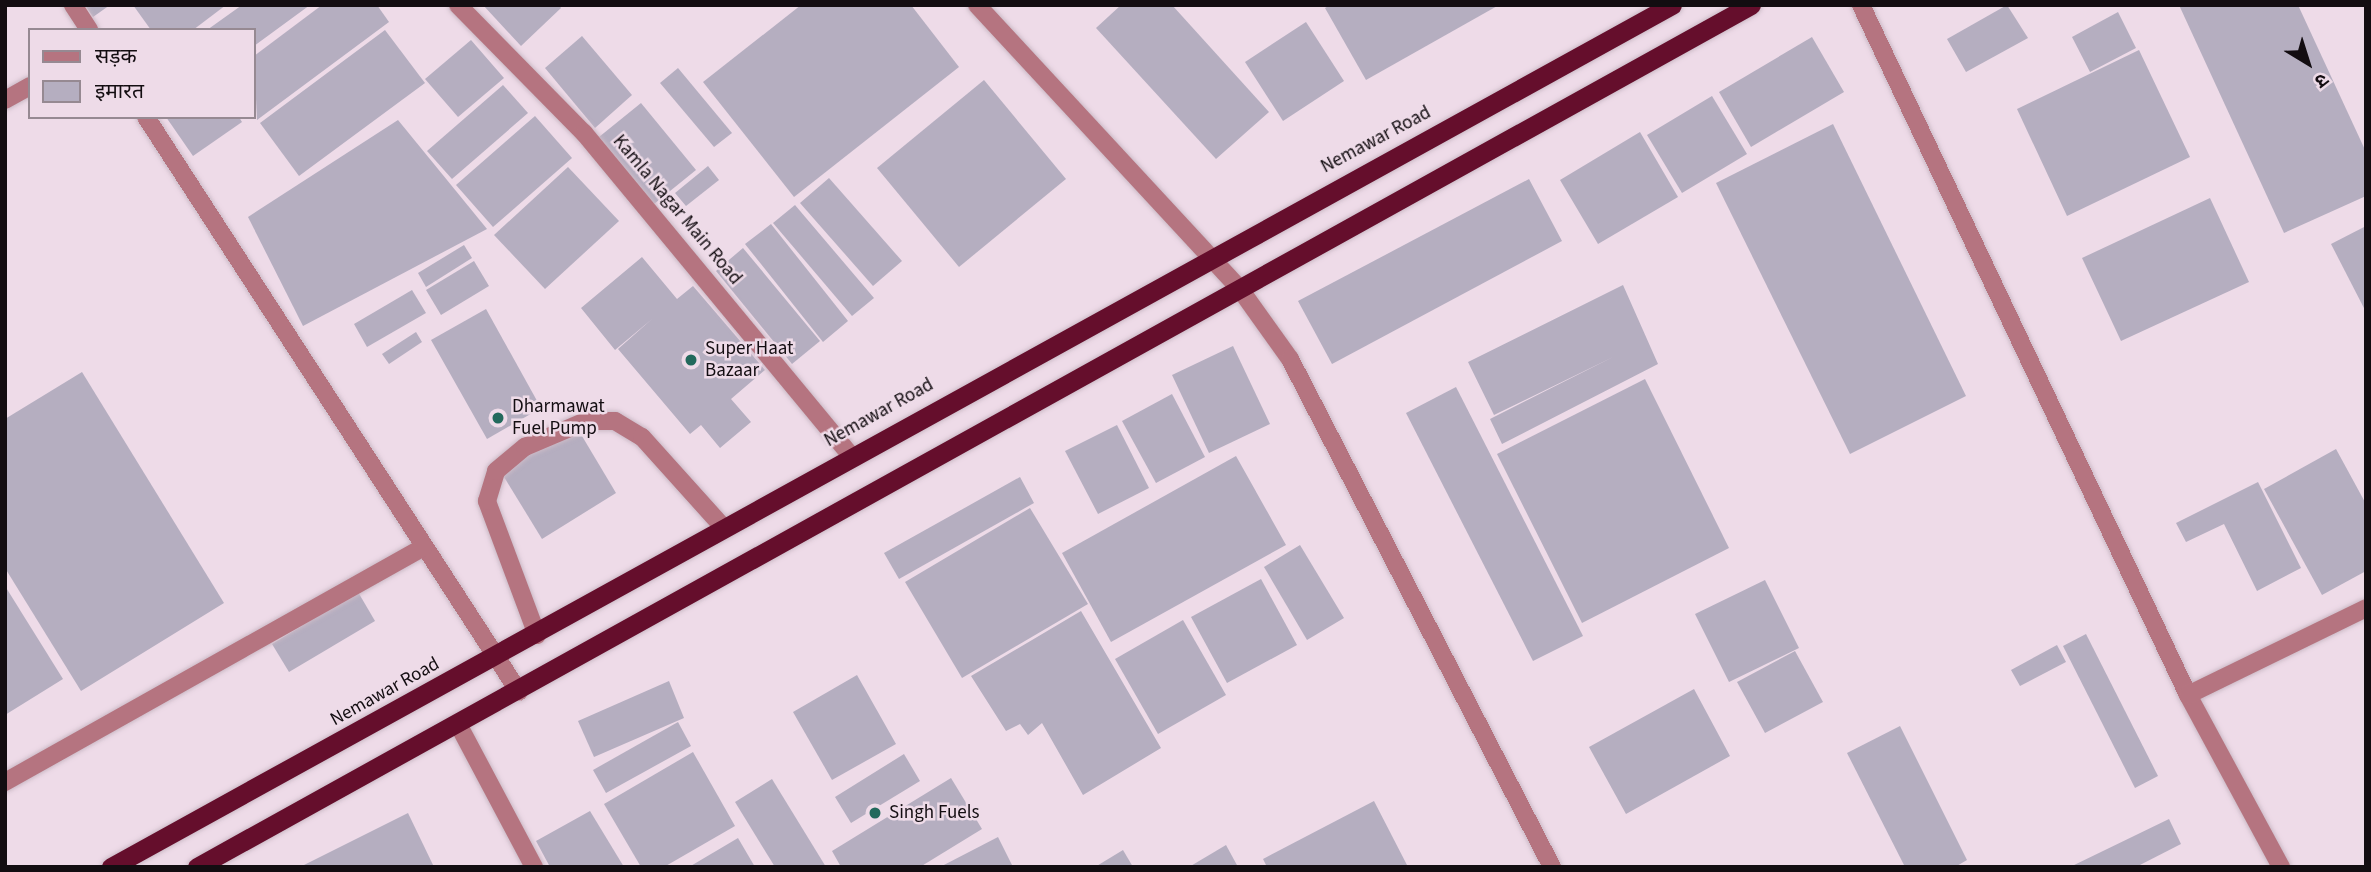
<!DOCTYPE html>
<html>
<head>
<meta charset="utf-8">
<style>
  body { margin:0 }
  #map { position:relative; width:2371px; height:872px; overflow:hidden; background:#eedbe8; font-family:"Source Sans 3","Noto Sans Devanagari",sans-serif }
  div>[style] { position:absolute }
  .building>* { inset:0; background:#b5aec0 }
  .roads { filter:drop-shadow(0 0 2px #cbbac6) drop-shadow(0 0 2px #cbbac6) }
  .service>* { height:18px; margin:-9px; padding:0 9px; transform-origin:9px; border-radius:9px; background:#b57480 }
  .minor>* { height:18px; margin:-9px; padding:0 9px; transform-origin:9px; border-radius:9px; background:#b57480 }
  .tertiary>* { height:18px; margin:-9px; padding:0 9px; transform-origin:9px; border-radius:9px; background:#b57480 }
  .trunk>* { height:19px; margin:-9.5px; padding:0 9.5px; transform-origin:9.5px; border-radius:9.5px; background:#650e2c }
  .dots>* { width:19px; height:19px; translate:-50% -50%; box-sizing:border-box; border:4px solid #eedbe8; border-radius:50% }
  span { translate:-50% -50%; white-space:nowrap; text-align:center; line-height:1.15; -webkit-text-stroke:5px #eedbe8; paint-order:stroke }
  .street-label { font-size:19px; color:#130d11 }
  .poi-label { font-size:19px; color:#130d11 }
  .left { translate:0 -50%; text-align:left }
  .frame { position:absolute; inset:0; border:7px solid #130d11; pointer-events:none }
  .legend { position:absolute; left:28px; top:28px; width:228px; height:91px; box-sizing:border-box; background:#eedbe8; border:2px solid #968992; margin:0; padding:9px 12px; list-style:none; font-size:21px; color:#130d11 }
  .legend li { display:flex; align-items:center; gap:14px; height:35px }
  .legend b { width:35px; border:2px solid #968992 }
  .north { position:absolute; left:2273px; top:28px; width:70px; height:70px; -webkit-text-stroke:5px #eedbe8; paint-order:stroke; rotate:142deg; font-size:19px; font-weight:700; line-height:28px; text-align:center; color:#130d11 }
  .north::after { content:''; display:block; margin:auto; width:24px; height:32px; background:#130d11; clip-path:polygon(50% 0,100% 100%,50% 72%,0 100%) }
</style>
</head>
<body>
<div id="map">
  <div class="building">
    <div style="clip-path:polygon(85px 5px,110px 5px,93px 17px)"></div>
    <div style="clip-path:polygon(133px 5px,226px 5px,193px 30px,151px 30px)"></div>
    <div style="clip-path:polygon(242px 5px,310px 5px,254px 46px,254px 30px,207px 30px)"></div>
    <div style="clip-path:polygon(322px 5px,377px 5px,389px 22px,257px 120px,254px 56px)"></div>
    <div style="clip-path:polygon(483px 5px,559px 5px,561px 8px,521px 46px)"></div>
    <div style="clip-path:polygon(801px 5px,911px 5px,959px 67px,794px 197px,703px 82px)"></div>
    <div style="clip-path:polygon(1121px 5px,1172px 5px,1269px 112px,1216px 159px,1096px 28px)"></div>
    <div style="clip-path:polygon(1330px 5px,1499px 5px,1366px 80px,1325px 8px)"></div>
    <div style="clip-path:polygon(2007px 5px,2028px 38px,1966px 72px,1947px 39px)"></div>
    <div style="clip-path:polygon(2179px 5px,2298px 5px,2366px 152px,2366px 196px,2284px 233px)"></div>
    <div style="clip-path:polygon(2118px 12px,2136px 48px,2090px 72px,2072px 37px)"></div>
    <div style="clip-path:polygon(1306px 22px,1344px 81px,1283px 121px,1245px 62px)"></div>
    <div style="clip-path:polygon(385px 30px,425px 83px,299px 176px,260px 123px)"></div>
    <div style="clip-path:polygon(582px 36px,632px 95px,595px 128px,545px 68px)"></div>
    <div style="clip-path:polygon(1812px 37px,1844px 92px,1751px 147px,1719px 92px)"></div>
    <div style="clip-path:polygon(471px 40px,504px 78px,458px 117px,425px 79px)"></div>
    <div style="clip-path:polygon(2139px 50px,2190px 157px,2067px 216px,2017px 109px)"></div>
    <div style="clip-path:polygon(678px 68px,732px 133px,714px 147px,660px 83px)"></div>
    <div style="clip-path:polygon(984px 80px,1066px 179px,959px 267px,877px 168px)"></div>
    <div style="clip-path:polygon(503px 85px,528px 113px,452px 179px,427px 151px)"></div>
    <div style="clip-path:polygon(1712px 96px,1747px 154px,1682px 193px,1647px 135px)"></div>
    <div style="clip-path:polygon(641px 103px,696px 170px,654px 204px,599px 137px)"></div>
    <div style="clip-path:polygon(535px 116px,572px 158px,493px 227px,456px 185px)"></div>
    <div style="clip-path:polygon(166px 117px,239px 117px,242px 122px,193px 156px)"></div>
    <div style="clip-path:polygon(398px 120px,487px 229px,303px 326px,248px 217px)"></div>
    <div style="clip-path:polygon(1833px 124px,1966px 396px,1850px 454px,1716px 183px)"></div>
    <div style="clip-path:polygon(1640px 132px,1678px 197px,1598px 244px,1560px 180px)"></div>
    <div style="clip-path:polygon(708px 166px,719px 180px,686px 206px,675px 193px)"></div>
    <div style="clip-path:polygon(568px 167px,619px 221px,545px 289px,494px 235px)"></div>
    <div style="clip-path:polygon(829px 178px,902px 261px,873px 286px,800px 203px)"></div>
    <div style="clip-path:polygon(1529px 179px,1562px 241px,1332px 364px,1298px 301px)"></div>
    <div style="clip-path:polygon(2210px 198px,2249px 282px,2121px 341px,2082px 258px)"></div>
    <div style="clip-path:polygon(795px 205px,874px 298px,852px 316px,773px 223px)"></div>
    <div style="clip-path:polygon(771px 224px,848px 321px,823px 342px,745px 244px)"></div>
    <div style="clip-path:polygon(2366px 226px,2366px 312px,2331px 244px)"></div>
    <div style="clip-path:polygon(464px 245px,472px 258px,426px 287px,418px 273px)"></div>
    <div style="clip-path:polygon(743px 248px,820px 341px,792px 364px,716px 271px)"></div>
    <div style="clip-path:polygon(642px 257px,677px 299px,693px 286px,765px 370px,731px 399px,751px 422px,720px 448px,701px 425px,690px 434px,618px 349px,652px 319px,615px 350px,581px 308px)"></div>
    <div style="clip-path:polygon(474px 261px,489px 286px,441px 315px,426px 290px)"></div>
    <div style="clip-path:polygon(1623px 285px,1658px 364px,1502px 444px,1490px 419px,1613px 357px,1494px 415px,1468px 362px)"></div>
    <div style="clip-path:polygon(412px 290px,426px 313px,367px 347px,354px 324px)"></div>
    <div style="clip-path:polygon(486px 309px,541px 408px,487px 439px,431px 340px)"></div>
    <div style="clip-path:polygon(416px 332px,422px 342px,389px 364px,382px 354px)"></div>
    <div style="clip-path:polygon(1233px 346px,1270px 424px,1209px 453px,1172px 375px)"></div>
    <div style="clip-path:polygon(82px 372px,224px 603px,81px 691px,5px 568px,5px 419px)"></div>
    <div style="clip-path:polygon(1645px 379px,1729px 548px,1582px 623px,1497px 454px)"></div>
    <div style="clip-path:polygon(1456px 387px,1583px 636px,1533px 661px,1406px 413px)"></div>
    <div style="clip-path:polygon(1172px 394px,1205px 457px,1156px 483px,1122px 421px)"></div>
    <div style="clip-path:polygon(1117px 425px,1149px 488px,1098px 514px,1065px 451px)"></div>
    <div style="clip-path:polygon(576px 426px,616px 493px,542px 539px,501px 472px)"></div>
    <div style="clip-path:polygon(2336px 449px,2366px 504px,2366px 571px,2322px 595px,2264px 489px)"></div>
    <div style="clip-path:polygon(1236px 456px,1286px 545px,1111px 642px,1062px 553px)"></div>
    <div style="clip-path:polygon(1020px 477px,1034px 503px,899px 579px,884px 553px)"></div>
    <div style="clip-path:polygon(2258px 482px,2301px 568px,2257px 591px,2224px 524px,2186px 542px,2176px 523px)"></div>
    <div style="clip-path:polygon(1030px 508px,1088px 604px,962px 678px,905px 582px)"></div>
    <div style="clip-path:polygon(1300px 545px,1344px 618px,1307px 640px,1264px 567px)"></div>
    <div style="clip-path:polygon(1261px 579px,1297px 645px,1227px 683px,1191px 617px)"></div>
    <div style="clip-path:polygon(1765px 580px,1799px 648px,1729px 682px,1695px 614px)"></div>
    <div style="clip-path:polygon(5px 586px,63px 679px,5px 715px)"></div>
    <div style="clip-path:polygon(358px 592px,375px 621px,289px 672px,272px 644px)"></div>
    <div style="clip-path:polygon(1081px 611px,1161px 748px,1083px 795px,1042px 723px,1028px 735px,1020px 724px,1006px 731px,971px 676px)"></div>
    <div style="clip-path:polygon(1183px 620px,1226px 695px,1158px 734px,1115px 659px)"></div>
    <div style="clip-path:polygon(2086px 634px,2158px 776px,2135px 788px,2063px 646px)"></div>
    <div style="clip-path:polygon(2057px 645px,2066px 662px,2020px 686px,2011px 670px)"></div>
    <div style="clip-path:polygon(1795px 651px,1823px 702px,1765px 733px,1737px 682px)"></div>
    <div style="clip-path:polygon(857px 675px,896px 744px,832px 780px,793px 712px)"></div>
    <div style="clip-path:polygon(669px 681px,684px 718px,594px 757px,578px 721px)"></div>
    <div style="clip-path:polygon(1694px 689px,1730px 756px,1626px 814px,1589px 747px)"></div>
    <div style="clip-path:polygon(678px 722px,691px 746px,606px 793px,593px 770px)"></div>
    <div style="clip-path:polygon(1900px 726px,1967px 860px,1955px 867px,1905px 867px,1847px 753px)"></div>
    <div style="clip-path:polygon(693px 752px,735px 826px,664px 867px,641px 867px,604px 804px)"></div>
    <div style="clip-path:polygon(904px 754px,920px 781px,851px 823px,835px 797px)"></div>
    <div style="clip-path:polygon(951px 778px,982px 829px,920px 867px,841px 867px,832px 851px)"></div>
    <div style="clip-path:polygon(772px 779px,826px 867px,775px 867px,735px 802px)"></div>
    <div style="clip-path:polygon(1374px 801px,1408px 867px,1267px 867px,1263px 859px)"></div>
    <div style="clip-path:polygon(590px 811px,624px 867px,550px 867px,536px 841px)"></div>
    <div style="clip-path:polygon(408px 813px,434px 867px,300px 867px)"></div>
    <div style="clip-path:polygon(2169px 819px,2181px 844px,2136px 867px,2070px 867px)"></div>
    <div style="clip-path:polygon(998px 837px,1013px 867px,940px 867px)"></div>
    <div style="clip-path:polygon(738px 838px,755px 867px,689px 867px)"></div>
    <div style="clip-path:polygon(1226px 845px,1238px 867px,1189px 867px)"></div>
    <div style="clip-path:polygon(1123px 850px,1133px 867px,1095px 867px)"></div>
  </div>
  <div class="roads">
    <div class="service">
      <div style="left:537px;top:635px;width:143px;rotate:-110.5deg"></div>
      <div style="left:487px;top:501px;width:31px;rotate:-73deg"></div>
      <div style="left:496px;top:471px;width:38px;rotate:-40deg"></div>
      <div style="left:525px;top:447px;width:66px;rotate:-23.1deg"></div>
      <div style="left:586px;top:421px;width:29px"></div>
      <div style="left:615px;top:421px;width:31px;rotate:31deg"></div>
      <div style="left:642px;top:437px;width:122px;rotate:48deg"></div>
    </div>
    <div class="minor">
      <div style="left:73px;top:5px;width:30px;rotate:57deg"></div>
      <div style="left:458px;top:5px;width:180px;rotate:45.5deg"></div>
      <div style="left:584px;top:133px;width:417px;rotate:50.4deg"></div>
      <div style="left:977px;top:5px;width:387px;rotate:47.2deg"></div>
      <div style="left:1240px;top:289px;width:86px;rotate:54.5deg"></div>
      <div style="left:1290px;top:359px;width:572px;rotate:62.72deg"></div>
      <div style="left:5px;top:100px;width:29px;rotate:-29deg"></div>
      <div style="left:146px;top:117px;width:685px;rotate:57.03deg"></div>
      <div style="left:2188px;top:695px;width:196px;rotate:61.6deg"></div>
      <div style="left:459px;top:726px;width:160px;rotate:62deg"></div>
      <div style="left:5px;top:782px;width:480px;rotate:-29.3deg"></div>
    </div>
    <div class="tertiary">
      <div style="left:1861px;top:5px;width:764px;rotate:64.64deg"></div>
      <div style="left:2188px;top:695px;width:198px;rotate:-26deg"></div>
    </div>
    <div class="trunk">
      <div style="left:111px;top:867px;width:1783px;rotate:-28.91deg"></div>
      <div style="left:197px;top:867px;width:1777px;rotate:-29.02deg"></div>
    </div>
  </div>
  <div class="dots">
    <div style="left:691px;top:360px;background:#23695c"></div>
    <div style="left:498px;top:418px;background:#23695c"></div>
    <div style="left:875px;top:813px;background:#23695c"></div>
  </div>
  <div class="street-label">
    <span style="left:1376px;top:140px;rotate:-28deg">Nemawar Road</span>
    <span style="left:677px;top:210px;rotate:50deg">Kamla Nagar Main Road</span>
    <span style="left:879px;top:413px;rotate:-29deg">Nemawar Road</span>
    <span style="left:385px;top:692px;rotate:-29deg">Nemawar Road</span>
  </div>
  <div class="poi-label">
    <span class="left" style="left:705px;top:360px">Super Haat<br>Bazaar</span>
    <span class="left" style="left:512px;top:418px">Dharmawat<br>Fuel Pump</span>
    <span class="left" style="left:889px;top:813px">Singh Fuels</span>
  </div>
  <div class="frame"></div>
  <ul class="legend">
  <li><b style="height:9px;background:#b57480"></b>सड़क</li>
  <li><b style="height:19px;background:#b5aec0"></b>इमारत</li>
  </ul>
  <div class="north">उ</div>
</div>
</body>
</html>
